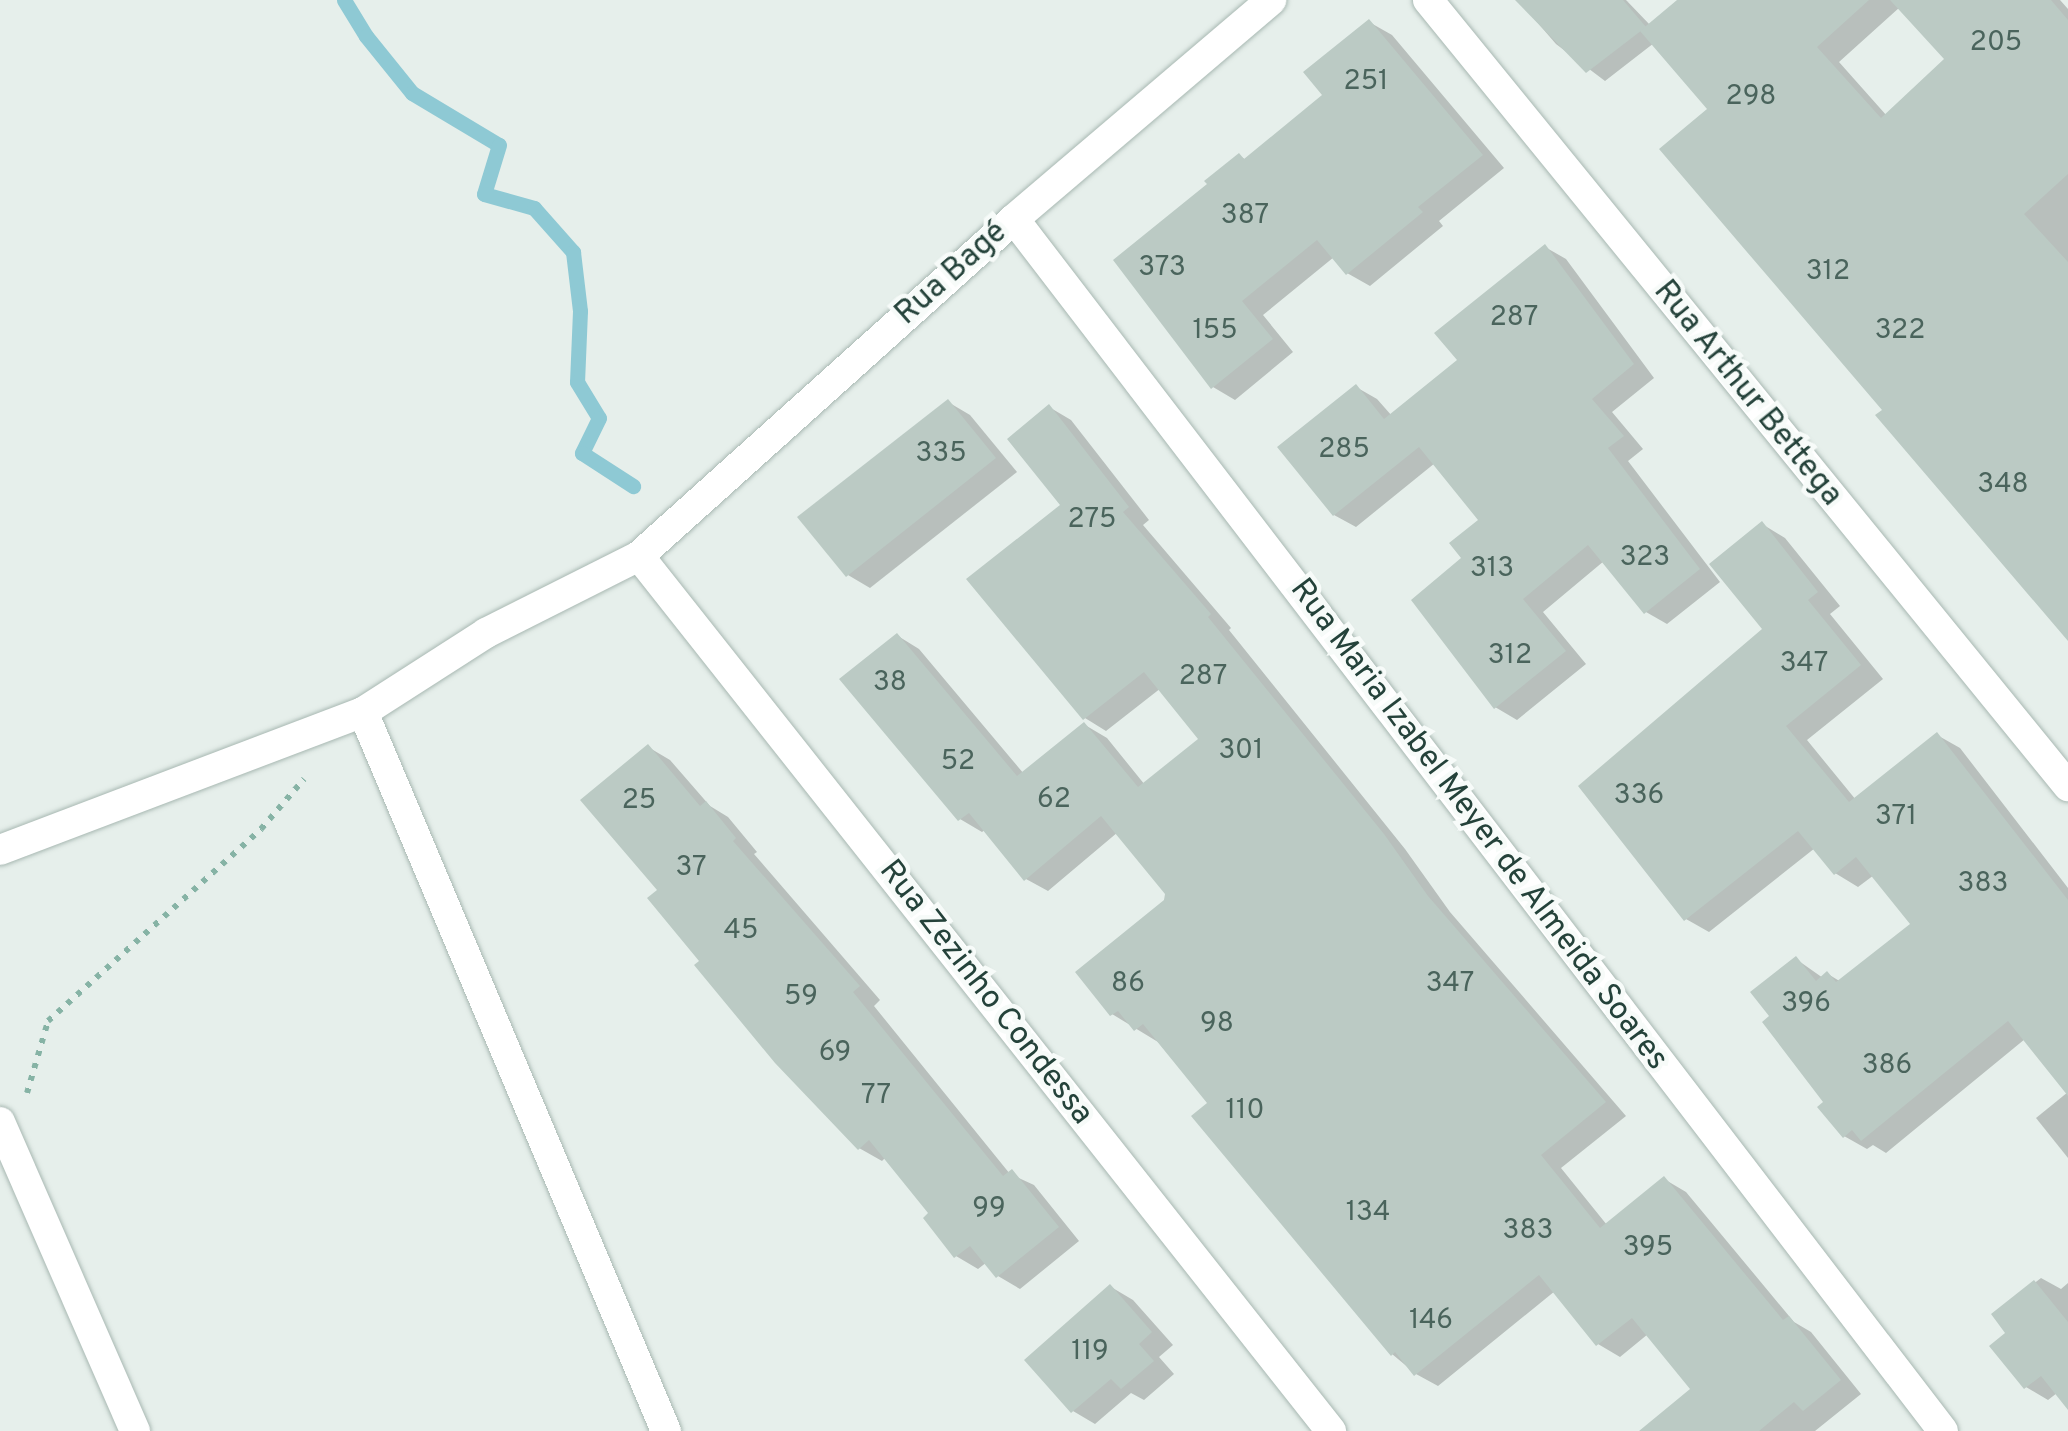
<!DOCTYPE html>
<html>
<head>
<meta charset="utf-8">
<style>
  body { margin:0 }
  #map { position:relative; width:2068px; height:1431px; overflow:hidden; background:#e6efeb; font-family:Overpass,sans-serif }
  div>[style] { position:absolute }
  .shadow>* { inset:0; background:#0003 }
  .stream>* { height:15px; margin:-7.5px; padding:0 7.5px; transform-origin:7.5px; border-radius:7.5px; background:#8ec9d4 }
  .building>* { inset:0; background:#bbcac4 }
  .path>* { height:6px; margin-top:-3px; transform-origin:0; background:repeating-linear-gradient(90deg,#86b3a5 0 5px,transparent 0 13px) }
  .roads { filter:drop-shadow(0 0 2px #a8b8b2) drop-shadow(0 0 2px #a8b8b2) }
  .minor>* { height:30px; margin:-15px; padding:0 15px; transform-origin:15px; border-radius:15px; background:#fff }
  span { translate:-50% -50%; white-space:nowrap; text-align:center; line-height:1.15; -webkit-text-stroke:9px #f7fbf9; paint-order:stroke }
  .number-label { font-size:28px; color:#4a645c }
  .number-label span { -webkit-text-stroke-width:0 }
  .street-label { font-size:32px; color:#24423a }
</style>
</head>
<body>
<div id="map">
  <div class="shadow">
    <div style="clip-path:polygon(evenodd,1518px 0,1626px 0,1651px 26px,1681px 0,2060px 0,2068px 9px,2068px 627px,1885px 410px,1711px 109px,1654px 43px,1605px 81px,1556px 44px,1518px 0,1900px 7px,1948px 59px,1887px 116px,1839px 62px,1900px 7px)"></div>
    <div style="clip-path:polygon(1369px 22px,1392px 35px,1504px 168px,1439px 221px,1443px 226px,1370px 286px,1347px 273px,1334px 257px,1263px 315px,1293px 352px,1235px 400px,1213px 387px,1211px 185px,1240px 156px,1246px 160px,1325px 95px)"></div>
    <div style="clip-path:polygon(1545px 247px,1566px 259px,1654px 378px,1612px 412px,1643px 449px,1628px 461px,1720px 582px,1667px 624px,1646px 612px,1604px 561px,1543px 612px,1586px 664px,1517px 720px,1495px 707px,1465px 558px,1482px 520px,1435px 463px,1356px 527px,1334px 515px,1356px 387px,1377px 399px,1392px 416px,1461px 361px)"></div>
    <div style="clip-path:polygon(948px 402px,970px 415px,1017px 472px,870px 588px,848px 575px)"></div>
    <div style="clip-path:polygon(1049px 407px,1071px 420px,1149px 520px,1143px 525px,1231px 628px,1229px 630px,1405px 849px,1450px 912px,1626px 1116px,1561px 1168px,1607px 1225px,1664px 1179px,1686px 1192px,1794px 1322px,1811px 1332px,1861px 1394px,1815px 1431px,1642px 1431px,1694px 1390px,1648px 1334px,1620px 1357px,1598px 1344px,1555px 1291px,1438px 1386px,1416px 1374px,1392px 1354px,1210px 1104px,1158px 1042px,1112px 1014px,1167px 894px,1118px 832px,1048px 891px,1026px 879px,986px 829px,982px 832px,960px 819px,898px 636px,919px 649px,1024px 774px,1085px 725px,1107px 738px,1145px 785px,1202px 739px,1161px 688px,1106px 731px,1085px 718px)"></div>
    <div style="clip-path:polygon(1762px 524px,1785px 538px,1840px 606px,1830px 614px,1883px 679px,1807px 740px,1856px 800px,1937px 735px,1960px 748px,2068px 888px,2068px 1092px,2025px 1039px,1886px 1153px,1873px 1145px,1867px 1149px,1844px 1136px,1773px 1017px,1796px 959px,1823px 978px,1828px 974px,1841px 982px,1913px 924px,1874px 875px,1858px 887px,1835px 873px,1815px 848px,1709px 932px,1686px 919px,1766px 630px)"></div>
    <div style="clip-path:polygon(648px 747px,670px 760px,710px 806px,728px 817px,757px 852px,754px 854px,880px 1000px,874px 1006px,1010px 1174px,1034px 1185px,1079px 1241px,1020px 1289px,998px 1276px,987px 1262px,978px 1269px,956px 1256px,931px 1214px,886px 1157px,882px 1161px,859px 1148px,703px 961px,660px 890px)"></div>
    <div style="clip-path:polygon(2068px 1092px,2068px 1158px,2036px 1118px)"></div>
    <div style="clip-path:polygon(2041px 1278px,2061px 1289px,2068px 1283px,2068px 1404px,2057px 1393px,2048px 1400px,2026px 1387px,2009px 1333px,1994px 1314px)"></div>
    <div style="clip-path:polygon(1111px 1287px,1133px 1300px,1173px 1345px,1159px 1357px,1174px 1374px,1144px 1400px,1131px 1393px,1095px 1424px,1073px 1411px)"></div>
  </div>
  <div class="stream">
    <div style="left:344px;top:0;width:42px;rotate:58.6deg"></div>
    <div style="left:366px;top:36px;width:73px;rotate:51.1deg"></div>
    <div style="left:412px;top:93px;width:101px;rotate:30.9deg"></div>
    <div style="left:499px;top:145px;width:51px;rotate:107deg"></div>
    <div style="left:484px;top:194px;width:52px;rotate:15.6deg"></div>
    <div style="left:534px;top:208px;width:59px;rotate:48.4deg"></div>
    <div style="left:573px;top:252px;width:59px;rotate:83.2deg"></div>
    <div style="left:580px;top:311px;width:71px;rotate:92.4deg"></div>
    <div style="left:577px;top:382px;width:42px;rotate:58.6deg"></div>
    <div style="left:599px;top:418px;width:39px;rotate:116deg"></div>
    <div style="left:582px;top:453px;width:61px;rotate:32.9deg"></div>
  </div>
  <div class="building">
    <div style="clip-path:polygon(1515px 0,1623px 0,1646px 27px,1586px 73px)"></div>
    <div style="clip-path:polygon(1677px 0,1869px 0,1817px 47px,1881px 118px,1944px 59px,1890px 0,2051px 0,2068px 20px,2068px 174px,2024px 214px,2068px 262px,2068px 641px,1875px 415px,1882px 410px,1659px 149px,1707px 109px,1640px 31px)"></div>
    <div style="clip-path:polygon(1369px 19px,1483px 155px,1418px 207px,1423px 212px,1346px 275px,1317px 240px,1242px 301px,1273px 339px,1211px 389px,1113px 260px,1207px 184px,1204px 181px,1239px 153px,1244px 159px,1322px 95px,1303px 72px)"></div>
    <div style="clip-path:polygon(1545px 244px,1634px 364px,1592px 399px,1624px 436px,1608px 448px,1700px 569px,1644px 614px,1588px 545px,1523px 599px,1566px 651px,1494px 709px,1411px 600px,1461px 558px,1449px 543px,1478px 520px,1419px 447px,1333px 516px,1277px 447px,1356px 384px,1384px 419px,1457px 360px,1434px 333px)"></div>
    <div style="clip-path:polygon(948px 399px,996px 458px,846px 577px,797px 517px)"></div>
    <div style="clip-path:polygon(1049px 404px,1129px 507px,1123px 512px,1211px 614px,1208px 617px,1384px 834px,1428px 896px,1606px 1102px,1541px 1155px,1600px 1228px,1664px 1176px,1783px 1320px,1789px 1316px,1841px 1380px,1803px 1411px,1794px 1402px,1759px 1431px,1639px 1431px,1690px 1389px,1632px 1318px,1596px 1346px,1539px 1275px,1414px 1376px,1395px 1352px,1391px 1356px,1191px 1116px,1207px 1103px,1143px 1024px,1134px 1031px,1118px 1011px,1110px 1016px,1075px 972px,1164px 900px,1165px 894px,1101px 816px,1024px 881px,969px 813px,958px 821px,839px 679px,897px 633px,1017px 776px,1084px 722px,1138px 787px,1198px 739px,1144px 672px,1083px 720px,966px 579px,1060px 505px,1007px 439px)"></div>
    <div style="clip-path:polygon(1762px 521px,1818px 592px,1808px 600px,1861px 665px,1786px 726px,1849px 802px,1937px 732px,2068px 900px,2068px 1096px,2008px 1021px,1861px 1141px,1852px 1130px,1843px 1138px,1817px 1107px,1823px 1102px,1762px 1022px,1769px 1016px,1750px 992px,1796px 956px,1816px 981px,1827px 971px,1836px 982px,1910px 924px,1856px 857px,1834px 875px,1798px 831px,1684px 921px,1578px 786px,1762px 629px,1709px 564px)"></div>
    <div style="clip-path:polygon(648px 744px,700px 806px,706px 801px,736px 838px,733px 841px,860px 986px,853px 992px,1003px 1176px,1012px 1169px,1059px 1227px,996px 1278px,970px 1246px,954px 1258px,923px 1218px,928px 1213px,869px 1140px,858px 1150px,775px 1063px,694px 965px,699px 961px,647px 898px,657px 890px,580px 800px)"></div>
    <div style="clip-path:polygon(2034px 1280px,2068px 1322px,2068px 1410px,2041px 1376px,2024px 1389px,1989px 1346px,2005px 1333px,1991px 1314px)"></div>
    <div style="clip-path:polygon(1110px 1284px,1152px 1332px,1139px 1344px,1154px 1361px,1121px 1389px,1111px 1379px,1071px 1413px,1024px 1360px)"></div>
  </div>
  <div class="path">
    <div style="left:27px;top:1093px;width:75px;rotate:-73.7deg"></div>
    <div style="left:48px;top:1021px;width:287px;rotate:-42deg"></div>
    <div style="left:261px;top:829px;width:66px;rotate:-49.3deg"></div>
  </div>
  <div class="roads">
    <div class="minor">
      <div style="left:1428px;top:0;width:1014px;rotate:50.85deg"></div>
      <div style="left:1014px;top:219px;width:1527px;rotate:52.53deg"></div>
      <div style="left:639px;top:556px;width:1116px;rotate:51.66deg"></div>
      <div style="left:363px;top:712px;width:146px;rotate:-32.7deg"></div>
      <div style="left:486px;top:633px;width:171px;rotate:-26.7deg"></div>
      <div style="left:639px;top:556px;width:504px;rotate:-41.94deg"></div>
      <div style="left:1014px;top:219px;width:338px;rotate:-40.4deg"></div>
      <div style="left:0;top:850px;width:388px;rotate:-20.8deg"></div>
      <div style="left:363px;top:712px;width:780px;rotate:67.15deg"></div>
      <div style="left:0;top:1122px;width:337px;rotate:66.4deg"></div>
    </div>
  </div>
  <div class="number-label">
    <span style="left:1996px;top:43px">205</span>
    <span style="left:1366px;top:82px">251</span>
    <span style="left:1751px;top:97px">298</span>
    <span style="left:1245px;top:216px">387</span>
    <span style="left:1162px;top:268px">373</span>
    <span style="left:1828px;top:272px">312</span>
    <span style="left:1514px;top:318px">287</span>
    <span style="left:1215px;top:331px">155</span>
    <span style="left:1900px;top:331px">322</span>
    <span style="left:1344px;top:450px">285</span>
    <span style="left:941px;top:454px">335</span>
    <span style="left:2003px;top:485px">348</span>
    <span style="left:1092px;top:520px">275</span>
    <span style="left:1645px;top:558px">323</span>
    <span style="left:1492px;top:569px">313</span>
    <span style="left:1510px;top:656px">312</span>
    <span style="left:1804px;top:664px">347</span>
    <span style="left:1203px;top:677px">287</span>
    <span style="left:890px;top:683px">38</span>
    <span style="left:1241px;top:751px">301</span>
    <span style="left:958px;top:762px">52</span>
    <span style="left:1639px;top:796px">336</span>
    <span style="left:1054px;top:800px">62</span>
    <span style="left:639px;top:801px">25</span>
    <span style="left:1896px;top:817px">371</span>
    <span style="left:691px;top:868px">37</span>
    <span style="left:1983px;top:884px">383</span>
    <span style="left:741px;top:931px">45</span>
    <span style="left:1128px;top:984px">86</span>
    <span style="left:1450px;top:984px">347</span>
    <span style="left:801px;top:997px">59</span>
    <span style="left:1806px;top:1004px">396</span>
    <span style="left:1217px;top:1024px">98</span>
    <span style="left:835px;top:1053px">69</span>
    <span style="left:1887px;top:1066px">386</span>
    <span style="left:876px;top:1096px">77</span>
    <span style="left:1245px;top:1111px">110</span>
    <span style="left:989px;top:1209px">99</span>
    <span style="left:1368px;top:1213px">134</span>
    <span style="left:1528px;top:1231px">383</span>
    <span style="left:1648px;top:1248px">395</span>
    <span style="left:1431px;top:1321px">146</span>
    <span style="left:1090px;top:1352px">119</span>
  </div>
  <div class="street-label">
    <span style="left:952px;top:274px;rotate:-42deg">Rua Bagé</span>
    <span style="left:1747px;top:394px;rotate:51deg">Rua Arthur Bettega</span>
    <span style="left:1478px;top:825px;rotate:53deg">Rua Maria Izabel Meyer de Almeida Soares</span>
    <span style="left:985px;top:993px;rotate:52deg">Rua Zezinho Condessa</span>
  </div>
</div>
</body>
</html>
